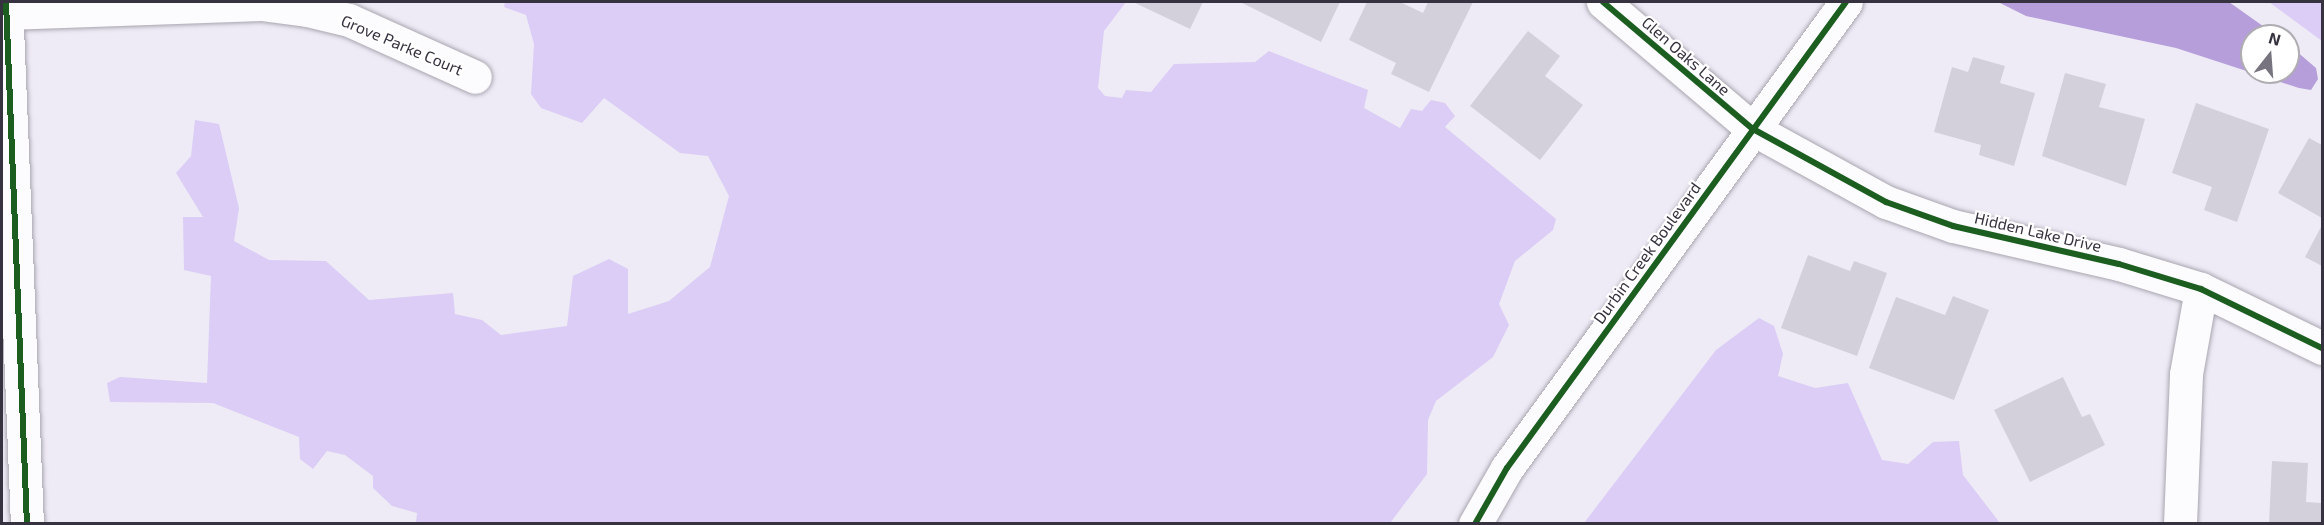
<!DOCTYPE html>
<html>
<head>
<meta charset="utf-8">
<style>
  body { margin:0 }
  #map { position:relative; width:2324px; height:525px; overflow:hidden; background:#eeebf6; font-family:"Exo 2",sans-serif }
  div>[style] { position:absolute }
  .green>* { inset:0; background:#dbcdf5 }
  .water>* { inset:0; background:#b59eda }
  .building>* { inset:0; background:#d4d0db }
  .roads { filter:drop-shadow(0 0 2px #a9a6b0) drop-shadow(0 0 2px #a9a6b0) }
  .minor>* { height:33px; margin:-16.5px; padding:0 16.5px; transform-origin:16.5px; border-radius:16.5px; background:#fcfcfe }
  .tertiary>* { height:33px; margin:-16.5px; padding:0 16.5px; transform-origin:16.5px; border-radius:16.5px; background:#fcfcfe }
  .cycleway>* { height:6px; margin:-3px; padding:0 3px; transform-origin:3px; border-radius:3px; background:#1b5e20 }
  span { translate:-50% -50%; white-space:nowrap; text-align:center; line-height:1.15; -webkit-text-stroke:4.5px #fff; paint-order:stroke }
  .street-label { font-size:16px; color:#37323f }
  .frame { position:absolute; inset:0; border:3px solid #37323f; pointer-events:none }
  .north { position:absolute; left:2240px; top:24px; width:60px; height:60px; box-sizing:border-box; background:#fff; border:2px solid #afadb2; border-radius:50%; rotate:17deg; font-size:16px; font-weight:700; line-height:24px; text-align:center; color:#37323f }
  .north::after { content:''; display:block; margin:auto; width:21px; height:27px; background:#77737f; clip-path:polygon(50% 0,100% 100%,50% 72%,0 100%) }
</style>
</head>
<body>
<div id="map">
  <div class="green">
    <div style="clip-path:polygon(505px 2px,1126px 2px,1104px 31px,1098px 88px,1105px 96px,1122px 98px,1126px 90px,1151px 92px,1174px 64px,1255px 62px,1269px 51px,1368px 90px,1364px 108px,1400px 128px,1411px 109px,1422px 111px,1431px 100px,1445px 103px,1455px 116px,1445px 127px,1556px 219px,1553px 230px,1515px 261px,1499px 304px,1509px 325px,1493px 357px,1436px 401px,1428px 420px,1427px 474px,1390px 523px,416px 523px,417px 513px,392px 506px,373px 488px,373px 476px,345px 455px,327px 451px,313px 469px,300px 459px,299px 437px,213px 403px,110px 402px,107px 383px,120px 377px,207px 383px,211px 276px,184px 270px,183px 217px,203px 217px,176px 173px,191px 156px,195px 120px,219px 124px,239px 208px,234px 241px,269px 260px,326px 261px,369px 300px,453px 293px,455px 314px,482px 320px,501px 335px,567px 326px,573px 276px,609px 259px,628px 269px,628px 314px,669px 301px,710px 267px,729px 196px,708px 156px,680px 153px,604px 98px,582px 123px,541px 108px,531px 94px,534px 44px,526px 15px,504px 7px)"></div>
    <div style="clip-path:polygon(2269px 2px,2322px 2px,2322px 41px)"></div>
    <div style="clip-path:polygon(1759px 318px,1774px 326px,1783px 354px,1778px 376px,1815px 388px,1848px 383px,1882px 460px,1908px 464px,1933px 442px,1959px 441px,1963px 475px,2000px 523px,1584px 523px,1716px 350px)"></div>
  </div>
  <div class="water">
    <div style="clip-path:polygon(1998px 2px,2229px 2px,2277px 36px,2252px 36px,2252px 72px,2288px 72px,2288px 44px,2316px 68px,2318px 79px,2311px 90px,2299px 88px,2176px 48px,2026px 16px)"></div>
  </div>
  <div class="building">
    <div style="clip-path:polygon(1133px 2px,1203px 2px,1190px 29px)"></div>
    <div style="clip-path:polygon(1240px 2px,1340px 2px,1321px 42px)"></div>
    <div style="clip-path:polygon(1367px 2px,1400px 2px,1423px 13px,1428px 2px,1473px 2px,1429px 92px,1391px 74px,1396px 63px,1349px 40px)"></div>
    <div style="clip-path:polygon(1528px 31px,1560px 56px,1545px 76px,1583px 105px,1540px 160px,1470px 106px)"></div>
    <div style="clip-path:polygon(1973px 57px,2005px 66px,2000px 83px,2035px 93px,2014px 166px,1979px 155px,1981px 145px,1934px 132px,1952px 67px,1968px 72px)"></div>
    <div style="clip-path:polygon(2065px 73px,2106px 84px,2099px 107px,2145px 119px,2126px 186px,2042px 156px)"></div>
    <div style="clip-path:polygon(2196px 103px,2269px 129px,2237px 222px,2204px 210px,2212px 187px,2172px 173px)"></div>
    <div style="clip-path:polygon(2309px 138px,2322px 145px,2322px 218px,2278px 193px)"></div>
    <div style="clip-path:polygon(2322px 225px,2322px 266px,2305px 257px)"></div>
    <div style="clip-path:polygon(1808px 255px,1850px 271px,1854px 261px,1887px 273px,1857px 356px,1781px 328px)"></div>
    <div style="clip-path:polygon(1953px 296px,1989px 310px,1954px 400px,1869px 368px,1896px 297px,1945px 315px)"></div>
    <div style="clip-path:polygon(2063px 377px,2082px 417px,2090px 414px,2105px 445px,2030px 482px,1994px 410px)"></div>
    <div style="clip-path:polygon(2272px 461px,2308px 463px,2306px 502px,2322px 503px,2322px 524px,2269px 524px)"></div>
  </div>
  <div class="roads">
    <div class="minor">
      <div style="left:6px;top:2px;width:522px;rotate:87.7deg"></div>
      <div style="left:1603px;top:2px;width:197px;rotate:40.3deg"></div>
      <div style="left:1753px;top:129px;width:152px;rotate:28.8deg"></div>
      <div style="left:1886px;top:202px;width:71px;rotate:19.7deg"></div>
      <div style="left:1953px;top:226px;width:170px;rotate:12.9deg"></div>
      <div style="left:2119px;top:264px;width:86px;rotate:17deg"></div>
      <div style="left:2201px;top:289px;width:135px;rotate:26deg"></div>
      <div style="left:6px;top:13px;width:255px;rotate:-2deg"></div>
      <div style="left:261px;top:4px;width:46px;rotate:7.4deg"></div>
      <div style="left:307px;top:10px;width:43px;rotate:13.4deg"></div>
      <div style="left:349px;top:20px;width:138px;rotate:24.3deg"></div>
      <div style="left:2180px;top:524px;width:150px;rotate:-87.7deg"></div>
      <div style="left:2186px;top:374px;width:86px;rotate:-80deg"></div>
    </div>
    <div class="tertiary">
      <div style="left:1475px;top:524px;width:64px;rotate:-60.3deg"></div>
      <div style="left:1507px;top:468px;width:576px;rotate:-53.97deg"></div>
    </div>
  </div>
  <div class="cycleway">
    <div style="left:6px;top:2px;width:522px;rotate:87.7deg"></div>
    <div style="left:1603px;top:2px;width:197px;rotate:40.3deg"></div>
    <div style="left:1753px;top:129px;width:152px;rotate:28.8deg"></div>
    <div style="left:1886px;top:202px;width:71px;rotate:19.7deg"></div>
    <div style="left:1953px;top:226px;width:170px;rotate:12.9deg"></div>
    <div style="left:2119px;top:264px;width:86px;rotate:17deg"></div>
    <div style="left:2201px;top:289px;width:135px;rotate:26deg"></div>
    <div style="left:1475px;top:524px;width:64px;rotate:-60.3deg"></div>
    <div style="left:1507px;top:468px;width:576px;rotate:-53.97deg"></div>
  </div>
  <div class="street-label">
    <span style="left:402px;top:45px;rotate:23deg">Grove Parke Court</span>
    <span style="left:1686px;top:56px;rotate:41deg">Glen Oaks Lane</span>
    <span style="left:2038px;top:232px;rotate:13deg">Hidden Lake Drive</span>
    <span style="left:1647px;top:253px;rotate:-54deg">Durbin Creek Boulevard</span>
  </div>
  <div class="frame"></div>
  <div class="north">N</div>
</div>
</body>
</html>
